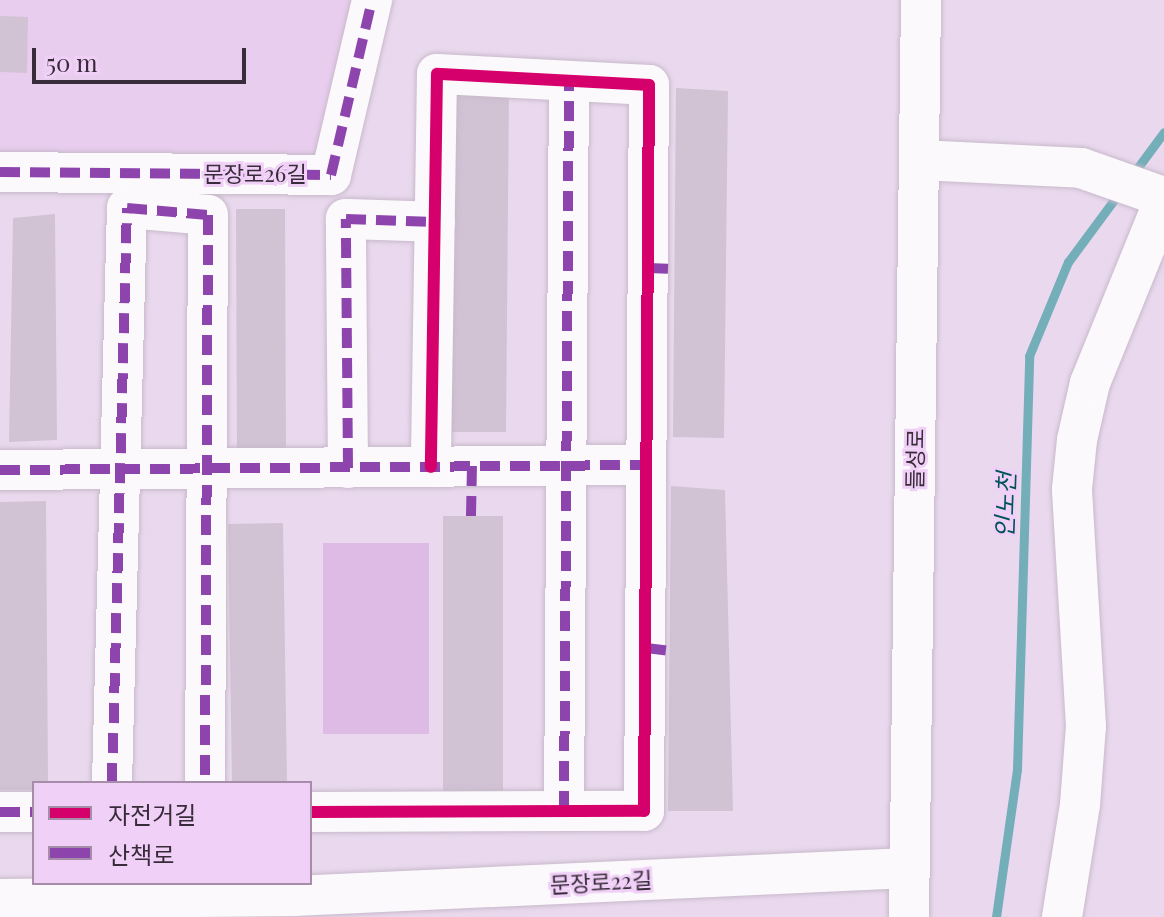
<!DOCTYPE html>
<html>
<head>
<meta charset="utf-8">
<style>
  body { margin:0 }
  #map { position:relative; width:1164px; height:917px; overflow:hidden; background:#ead9ee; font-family:"Playfair Display","Noto Sans KR",serif }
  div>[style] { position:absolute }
  .built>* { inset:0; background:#e9cdef }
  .green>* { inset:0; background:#debbe5 }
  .stream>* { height:9px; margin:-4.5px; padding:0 4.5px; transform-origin:4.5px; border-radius:4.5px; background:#74aeb8 }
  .building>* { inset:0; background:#d1c2d4 }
  .roads { filter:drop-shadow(0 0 2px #c7b9ca) drop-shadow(0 0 2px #c7b9ca) }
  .minor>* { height:40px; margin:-20px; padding:0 20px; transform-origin:20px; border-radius:20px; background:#fcf9fc }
  .quiet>* { height:10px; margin-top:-5px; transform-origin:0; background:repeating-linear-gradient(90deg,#8e44ad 0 20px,transparent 0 30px) }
  .cycleway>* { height:12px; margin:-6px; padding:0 6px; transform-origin:6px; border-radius:6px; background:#d6006c }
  span { translate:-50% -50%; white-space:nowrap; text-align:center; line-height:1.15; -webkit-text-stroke:6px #f0d0f7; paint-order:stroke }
  .street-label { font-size:22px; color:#382b3a }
  .water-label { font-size:24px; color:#005458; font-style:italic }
  .legend { position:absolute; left:32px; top:781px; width:280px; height:104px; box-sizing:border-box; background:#f0d0f7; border:2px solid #a68eab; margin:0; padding:10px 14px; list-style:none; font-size:24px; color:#382b3a }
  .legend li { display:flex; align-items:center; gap:16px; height:40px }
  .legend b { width:40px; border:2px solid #a68eab }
  .scale { position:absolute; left:32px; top:48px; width:214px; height:36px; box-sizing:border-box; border:4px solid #382b3a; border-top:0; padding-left:10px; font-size:24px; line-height:28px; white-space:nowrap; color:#382b3a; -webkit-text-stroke:6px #f0d0f7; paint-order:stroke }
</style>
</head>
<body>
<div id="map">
  <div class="built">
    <div style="clip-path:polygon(0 0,372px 0,331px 175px,0 172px)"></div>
  </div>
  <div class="green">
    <div style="clip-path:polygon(323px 543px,429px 543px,429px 734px,323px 734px)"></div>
  </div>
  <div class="stream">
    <div style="left:1133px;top:174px;width:52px;rotate:-53.6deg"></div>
    <div style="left:996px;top:917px;width:149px;rotate:-81.9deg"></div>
    <div style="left:1017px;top:769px;width:413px;rotate:-88.3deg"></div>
    <div style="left:1029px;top:356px;width:102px;rotate:-67.5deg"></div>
    <div style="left:1068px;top:262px;width:86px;rotate:-53.5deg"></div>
  </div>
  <div class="building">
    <div style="clip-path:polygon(0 16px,28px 17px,27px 73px,0 72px)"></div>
    <div style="clip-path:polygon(676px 88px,728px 91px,724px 438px,673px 437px)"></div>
    <div style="clip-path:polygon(454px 89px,509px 89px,506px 432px,451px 432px)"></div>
    <div style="clip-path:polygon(236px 209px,285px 209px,286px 455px,237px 455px)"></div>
    <div style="clip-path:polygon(55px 214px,57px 440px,9px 442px,13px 218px)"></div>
    <div style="clip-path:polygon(671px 486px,725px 490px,733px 811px,668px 811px)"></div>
    <div style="clip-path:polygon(46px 501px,48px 783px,34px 783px,34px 790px,0 790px,0 502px)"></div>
    <div style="clip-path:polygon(443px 516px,503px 516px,503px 805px,443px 805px)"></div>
    <div style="clip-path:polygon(283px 523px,287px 783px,232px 783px,228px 524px)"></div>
  </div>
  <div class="roads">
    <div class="minor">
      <div style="left:920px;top:160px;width:161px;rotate:2.8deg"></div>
      <div style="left:1081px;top:168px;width:88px;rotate:19.3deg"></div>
      <div style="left:0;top:172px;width:331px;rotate:0.5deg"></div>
      <div style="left:331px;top:175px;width:180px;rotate:-76.8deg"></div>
      <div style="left:348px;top:468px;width:249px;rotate:-90.5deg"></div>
      <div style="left:346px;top:219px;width:89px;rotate:1.9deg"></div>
      <div style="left:0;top:470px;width:646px;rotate:-0.44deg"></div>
      <div style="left:112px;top:783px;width:575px;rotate:-88.51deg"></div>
      <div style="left:127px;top:208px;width:81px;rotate:4.9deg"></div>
      <div style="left:208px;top:215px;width:568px;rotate:90.3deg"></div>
      <div style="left:564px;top:811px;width:730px;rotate:-89.61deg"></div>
      <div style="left:0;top:812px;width:34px"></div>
      <div style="left:310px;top:812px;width:334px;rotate:-0.2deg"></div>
      <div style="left:644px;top:811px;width:726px;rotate:-89.61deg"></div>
      <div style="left:649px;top:85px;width:212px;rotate:-177deg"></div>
      <div style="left:437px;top:74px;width:393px;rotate:90.9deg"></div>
      <div style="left:0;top:899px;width:294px;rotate:-0.6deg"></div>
      <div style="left:294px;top:896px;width:615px;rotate:-2.61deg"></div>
      <div style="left:909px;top:917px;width:917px;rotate:-89.25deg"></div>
      <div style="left:1062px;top:917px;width:113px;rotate:-80.9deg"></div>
      <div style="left:1080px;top:805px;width:79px;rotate:-85.7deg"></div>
      <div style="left:1086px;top:726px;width:237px;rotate:-93.4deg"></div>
      <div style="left:1072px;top:489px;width:49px;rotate:-84.2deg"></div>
      <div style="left:1077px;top:440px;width:58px;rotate:-77.2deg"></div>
      <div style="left:1090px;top:383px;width:196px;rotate:-67.9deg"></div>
    </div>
  </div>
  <div class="quiet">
    <div style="left:0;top:172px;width:331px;rotate:0.5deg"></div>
    <div style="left:331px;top:175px;width:180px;rotate:-76.8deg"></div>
    <div style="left:648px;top:268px;width:26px;rotate:2deg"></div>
    <div style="left:348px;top:468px;width:249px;rotate:-90.5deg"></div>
    <div style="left:346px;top:219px;width:89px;rotate:1.9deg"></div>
    <div style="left:0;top:470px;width:646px;rotate:-0.44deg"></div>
    <div style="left:471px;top:516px;width:50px;rotate:-88.9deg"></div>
    <div style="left:646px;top:648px;width:23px;rotate:7deg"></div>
    <div style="left:112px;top:783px;width:575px;rotate:-88.51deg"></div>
    <div style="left:127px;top:208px;width:81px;rotate:4.9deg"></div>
    <div style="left:208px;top:215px;width:568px;rotate:90.3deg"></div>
    <div style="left:564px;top:811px;width:730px;rotate:-89.61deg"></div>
    <div style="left:0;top:812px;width:34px"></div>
  </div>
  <div class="cycleway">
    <div style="left:310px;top:812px;width:334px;rotate:-0.2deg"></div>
    <div style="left:644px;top:811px;width:726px;rotate:-89.61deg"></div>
    <div style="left:649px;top:85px;width:212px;rotate:-177deg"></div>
    <div style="left:437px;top:74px;width:393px;rotate:90.9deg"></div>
  </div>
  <div class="street-label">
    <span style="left:255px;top:174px">문장로26길</span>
    <span style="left:915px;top:459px;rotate:-89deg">들성로</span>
    <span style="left:601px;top:882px;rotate:-3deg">문장로22길</span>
  </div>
  <div class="water-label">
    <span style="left:1005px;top:505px;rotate:-88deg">인노천</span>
  </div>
  <ul class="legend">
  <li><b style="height:10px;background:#d6006c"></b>자전거길</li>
  <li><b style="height:10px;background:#8e44ad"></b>산책로</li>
  </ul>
  <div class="scale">50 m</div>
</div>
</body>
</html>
